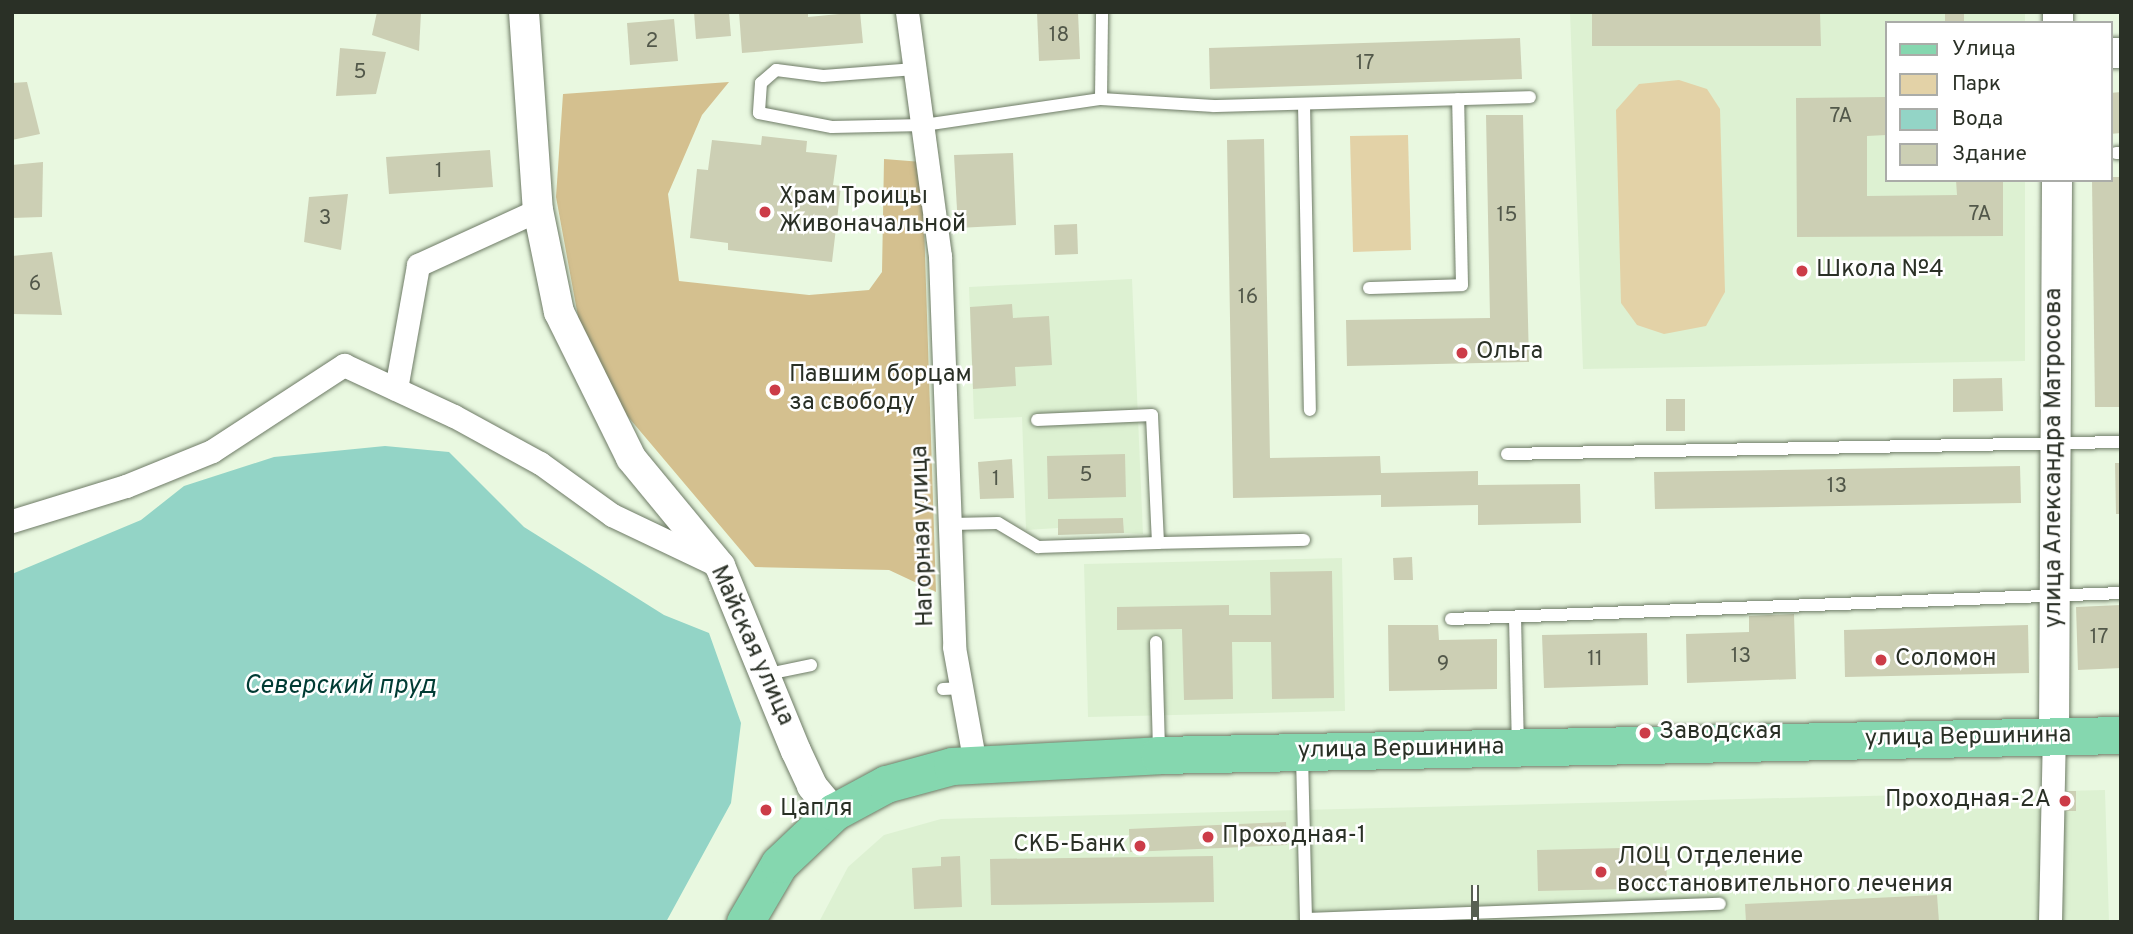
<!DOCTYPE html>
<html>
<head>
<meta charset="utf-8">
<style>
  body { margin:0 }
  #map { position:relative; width:2133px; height:934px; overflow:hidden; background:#e9f8e0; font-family:Overpass,sans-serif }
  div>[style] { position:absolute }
  .built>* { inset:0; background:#ddf1d2 }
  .green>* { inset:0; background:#e3d2a7 }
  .forest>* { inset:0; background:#d4c08f }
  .water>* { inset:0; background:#93d4c6 }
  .building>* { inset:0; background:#cccfb4 }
  .roads { filter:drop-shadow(0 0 2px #6e7b66) drop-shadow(0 0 2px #6e7b66) }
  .service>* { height:12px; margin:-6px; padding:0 6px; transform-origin:6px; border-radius:6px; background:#fff }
  .minor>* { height:23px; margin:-11.5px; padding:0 11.5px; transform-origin:11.5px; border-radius:11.5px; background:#fff }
  .tertiary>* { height:30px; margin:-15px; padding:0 15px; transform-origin:15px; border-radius:15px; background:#fff }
  .primary>* { height:37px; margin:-18.5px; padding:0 18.5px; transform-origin:18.5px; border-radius:18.5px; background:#85d7af }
  .rail>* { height:8px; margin-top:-4px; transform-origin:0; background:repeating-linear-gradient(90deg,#fff 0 16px,#576052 0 32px); box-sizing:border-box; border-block:2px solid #576052 }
  .dots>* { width:19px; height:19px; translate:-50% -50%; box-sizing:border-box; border:4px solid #fff; border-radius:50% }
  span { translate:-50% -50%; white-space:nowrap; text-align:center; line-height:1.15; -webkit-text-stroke:5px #fff; paint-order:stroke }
  .number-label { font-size:21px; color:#52584a }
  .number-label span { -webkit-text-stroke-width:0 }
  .poi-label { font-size:24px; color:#2a3026 }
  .left { translate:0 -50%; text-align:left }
  .right { translate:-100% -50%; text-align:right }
  .street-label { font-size:24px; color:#2a3026 }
  .water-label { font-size:26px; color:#003b33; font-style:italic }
  .frame { position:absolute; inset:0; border:14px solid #2a3026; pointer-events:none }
  .legend { position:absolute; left:1885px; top:21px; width:228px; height:161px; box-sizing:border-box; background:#fff; border:2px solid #aaaca8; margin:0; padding:9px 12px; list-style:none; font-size:21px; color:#2a3026 }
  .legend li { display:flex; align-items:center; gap:14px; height:35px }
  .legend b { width:35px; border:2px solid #aaaca8 }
</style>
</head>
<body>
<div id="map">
  <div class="built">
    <div style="clip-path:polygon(1570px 12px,2025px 12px,2025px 23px,1886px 23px,1886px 180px,2025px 180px,2025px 361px,1583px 369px)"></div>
    <div style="clip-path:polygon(1132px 279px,1143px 534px,1124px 533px,1123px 518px,1058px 519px,1058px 528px,1026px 530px,1022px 417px,974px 419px,969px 287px)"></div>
    <div style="clip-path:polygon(1342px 558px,1345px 711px,1088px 717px,1084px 564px)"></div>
    <div style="clip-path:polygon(2105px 790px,2109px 922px,819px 922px,848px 867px,884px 835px,941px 819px)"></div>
  </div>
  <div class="green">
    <div style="clip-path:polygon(1679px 80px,1707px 89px,1720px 109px,1725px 292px,1706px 326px,1664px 334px,1637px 325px,1621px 303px,1616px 110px,1639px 84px)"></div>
    <div style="clip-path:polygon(1408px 135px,1411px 250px,1353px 252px,1350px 136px)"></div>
  </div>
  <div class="forest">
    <div style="clip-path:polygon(729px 82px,702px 115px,668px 194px,679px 281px,809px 295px,869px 290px,882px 272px,884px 159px,922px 162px,936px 592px,889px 570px,755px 567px,624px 412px,579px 322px,556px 197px,563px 94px)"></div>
  </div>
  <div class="water">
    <div style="clip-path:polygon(385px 446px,449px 452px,524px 527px,664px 615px,709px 633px,741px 723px,731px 803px,666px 922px,12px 922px,12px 574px,141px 520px,184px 486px,274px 457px)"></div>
  </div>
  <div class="building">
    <div style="clip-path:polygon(377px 12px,421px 12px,419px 51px,372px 35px)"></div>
    <div style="clip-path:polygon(694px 12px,729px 12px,731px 36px,696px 39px)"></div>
    <div style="clip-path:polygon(739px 12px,808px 12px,808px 17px,860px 12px,863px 43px,742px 53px)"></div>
    <div style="clip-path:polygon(1037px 12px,1078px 12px,1080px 59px,1039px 61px)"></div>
    <div style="clip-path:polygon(1592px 12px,1820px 12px,1821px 46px,1592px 46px)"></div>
    <div style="clip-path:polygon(1945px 12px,1964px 12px,1964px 21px,1945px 21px)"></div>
    <div style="clip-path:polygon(674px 19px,678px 61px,630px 65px,627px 23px)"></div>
    <div style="clip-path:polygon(1520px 38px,1522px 79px,1210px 89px,1209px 48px)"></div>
    <div style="clip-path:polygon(340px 48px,386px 52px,376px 94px,336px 96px)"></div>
    <div style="clip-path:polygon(27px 82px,40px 134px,12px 140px,12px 83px)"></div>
    <div style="clip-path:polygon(2121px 92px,2121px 133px,2110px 134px,2110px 93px)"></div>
    <div style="clip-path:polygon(1886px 97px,1886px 135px,1867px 136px,1867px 196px,1957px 195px,1956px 180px,2003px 180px,2003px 236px,1797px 237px,1796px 98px)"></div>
    <div style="clip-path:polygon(1486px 115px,1523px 115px,1529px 362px,1347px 366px,1346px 320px,1490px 318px)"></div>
    <div style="clip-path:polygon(762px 136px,807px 141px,806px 152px,837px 155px,833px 185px,841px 186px,832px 262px,728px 250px,728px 243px,690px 238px,697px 169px,708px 170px,712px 140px,761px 145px)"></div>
    <div style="clip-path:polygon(1264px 139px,1270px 458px,1380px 456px,1381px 473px,1478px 471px,1478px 485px,1580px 484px,1581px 523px,1478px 525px,1478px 505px,1381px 507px,1381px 495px,1233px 498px,1227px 140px)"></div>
    <div style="clip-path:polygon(490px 150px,493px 187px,389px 194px,386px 157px)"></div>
    <div style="clip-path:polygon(1013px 153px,1016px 225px,958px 228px,954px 155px)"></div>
    <div style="clip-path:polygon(43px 162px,42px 217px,12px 218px,12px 165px)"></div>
    <div style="clip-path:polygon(2110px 177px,2121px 177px,2121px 407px,2095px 407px,2092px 180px)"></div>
    <div style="clip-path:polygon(348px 194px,341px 250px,304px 242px,309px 197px)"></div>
    <div style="clip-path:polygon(1077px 224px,1078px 254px,1055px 255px,1054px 225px)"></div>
    <div style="clip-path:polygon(52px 252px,62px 315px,12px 314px,12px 256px)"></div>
    <div style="clip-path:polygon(1012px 304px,1013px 318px,1049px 316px,1052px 365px,1015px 367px,1016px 386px,973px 389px,970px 307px)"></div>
    <div style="clip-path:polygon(2002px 378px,2003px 411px,1953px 412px,1953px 379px)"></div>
    <div style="clip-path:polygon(1666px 399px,1685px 399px,1685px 431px,1666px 431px)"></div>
    <div style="clip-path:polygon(1125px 454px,1126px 497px,1048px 499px,1047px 456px)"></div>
    <div style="clip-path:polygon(1012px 459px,1014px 498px,980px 499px,978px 462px)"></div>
    <div style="clip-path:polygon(2115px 463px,2121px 463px,2121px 514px,2116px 514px)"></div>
    <div style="clip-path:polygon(2020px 466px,2021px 503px,1655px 509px,1654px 472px)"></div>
    <div style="clip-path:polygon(1123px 518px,1124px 533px,1058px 535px,1058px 519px)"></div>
    <div style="clip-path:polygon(1412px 557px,1413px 580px,1394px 580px,1393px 558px)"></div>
    <div style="clip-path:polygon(1332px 571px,1334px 698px,1272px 699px,1271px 642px,1232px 642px,1233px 699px,1184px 700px,1182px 629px,1117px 630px,1117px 607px,1229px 605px,1229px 615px,1271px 615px,1270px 572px)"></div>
    <div style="clip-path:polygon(2121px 605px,2121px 668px,2078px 670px,2076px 607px)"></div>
    <div style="clip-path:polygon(1794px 614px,1796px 679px,1687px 683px,1686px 634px,1749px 632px,1749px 616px)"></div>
    <div style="clip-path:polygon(1388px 625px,1438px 625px,1439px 640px,1497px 639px,1497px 689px,1389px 691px)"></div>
    <div style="clip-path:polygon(2028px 625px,2029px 673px,1845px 677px,1844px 630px)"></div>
    <div style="clip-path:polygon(1647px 633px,1648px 685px,1544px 688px,1542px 635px)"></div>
    <div style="clip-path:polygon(2053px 791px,2076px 791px,2076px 811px,2054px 811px)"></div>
    <div style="clip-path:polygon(1286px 822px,1287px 845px,1130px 852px,1129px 829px)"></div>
    <div style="clip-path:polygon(1666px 847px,1667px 888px,1538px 891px,1537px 850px)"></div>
    <div style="clip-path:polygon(960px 856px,962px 907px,914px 909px,912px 868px,941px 866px,941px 857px)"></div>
    <div style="clip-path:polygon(1213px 856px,1214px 902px,991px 905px,990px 859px)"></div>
    <div style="clip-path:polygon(1937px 895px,1939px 922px,1746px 922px,1745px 904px)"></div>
  </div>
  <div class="roads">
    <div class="service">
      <div style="left:915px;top:69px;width:92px;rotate:175.6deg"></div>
      <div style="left:823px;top:76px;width:47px;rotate:-172.7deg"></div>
      <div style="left:776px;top:70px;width:20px;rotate:139deg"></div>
      <div style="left:761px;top:83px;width:30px;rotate:94deg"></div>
      <div style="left:759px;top:113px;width:74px;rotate:10.9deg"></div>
      <div style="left:832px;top:127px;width:92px;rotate:-1.2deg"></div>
      <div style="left:924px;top:125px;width:179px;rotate:-8.4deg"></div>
      <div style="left:1101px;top:99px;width:113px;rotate:3.5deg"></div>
      <div style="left:1214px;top:106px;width:316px;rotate:-1.6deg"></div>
      <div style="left:1101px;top:99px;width:87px;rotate:-89.3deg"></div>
      <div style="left:1304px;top:104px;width:306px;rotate:88.9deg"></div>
      <div style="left:2116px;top:153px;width:5px"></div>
      <div style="left:1369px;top:288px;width:93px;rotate:-1.8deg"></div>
      <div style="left:1462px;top:285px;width:186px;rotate:-91.2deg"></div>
      <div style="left:1507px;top:454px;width:614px;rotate:-1.12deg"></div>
      <div style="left:951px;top:524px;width:47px;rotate:-1.2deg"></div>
      <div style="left:998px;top:523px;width:47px;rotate:31deg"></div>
      <div style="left:1038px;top:547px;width:120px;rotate:-1.9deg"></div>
      <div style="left:1158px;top:543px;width:128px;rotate:-92.7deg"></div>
      <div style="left:1152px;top:415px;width:115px;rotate:177.5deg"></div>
      <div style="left:1158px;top:543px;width:146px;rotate:-1.2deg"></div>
      <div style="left:1515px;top:617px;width:129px;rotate:88.7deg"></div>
      <div style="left:1451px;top:619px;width:671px;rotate:-2.22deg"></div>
      <div style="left:1156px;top:642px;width:109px;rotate:88.4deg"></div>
      <div style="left:768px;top:674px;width:44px;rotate:-11.8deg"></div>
      <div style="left:943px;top:689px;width:21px;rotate:-3deg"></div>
      <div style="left:1302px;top:756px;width:166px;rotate:88.6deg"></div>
      <div style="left:1306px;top:919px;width:414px;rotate:-2.1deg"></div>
    </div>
    <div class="minor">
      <div style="left:907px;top:12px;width:246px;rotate:82.3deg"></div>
      <div style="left:940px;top:256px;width:391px;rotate:87.9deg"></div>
      <div style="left:954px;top:647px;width:119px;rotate:79.8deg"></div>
      <div style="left:396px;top:389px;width:126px;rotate:-79.9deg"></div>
      <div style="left:418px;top:265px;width:132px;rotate:-24.6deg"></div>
      <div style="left:12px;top:521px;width:119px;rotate:-17.1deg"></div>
      <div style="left:126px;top:486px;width:93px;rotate:-22.1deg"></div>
      <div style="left:212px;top:451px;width:158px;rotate:-33.1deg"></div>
      <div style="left:344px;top:365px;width:121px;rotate:24.9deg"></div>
      <div style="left:454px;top:416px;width:98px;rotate:28.7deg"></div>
      <div style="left:540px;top:463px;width:89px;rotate:35.8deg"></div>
      <div style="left:612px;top:515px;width:116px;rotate:25.5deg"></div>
      <div style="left:2050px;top:922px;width:186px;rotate:-88.8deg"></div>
    </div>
    <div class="tertiary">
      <div style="left:524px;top:12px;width:198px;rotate:86deg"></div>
      <div style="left:538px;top:210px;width:104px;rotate:78.4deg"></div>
      <div style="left:559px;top:312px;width:163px;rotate:63.7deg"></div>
      <div style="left:631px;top:458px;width:140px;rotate:50.5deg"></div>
      <div style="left:720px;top:566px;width:200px;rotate:67.7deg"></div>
      <div style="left:796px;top:751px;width:38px;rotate:65deg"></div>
      <div style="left:812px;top:786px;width:34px;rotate:50deg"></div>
      <div style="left:2058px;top:12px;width:11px;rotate:90deg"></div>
      <div style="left:2110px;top:53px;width:11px"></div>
      <div style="left:2054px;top:736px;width:556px;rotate:-89.69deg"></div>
    </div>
    <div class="primary">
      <div style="left:745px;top:922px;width:67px;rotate:-59.6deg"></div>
      <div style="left:779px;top:864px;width:76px;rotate:-43.4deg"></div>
      <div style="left:834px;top:812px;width:59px;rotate:-28.3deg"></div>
      <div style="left:886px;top:784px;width:68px;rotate:-15.3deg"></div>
      <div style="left:952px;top:766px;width:207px;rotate:-3deg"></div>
      <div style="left:1159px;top:755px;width:962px;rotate:-1.19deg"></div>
    </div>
  </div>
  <div class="rail">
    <div style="left:1475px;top:885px;width:37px;rotate:90deg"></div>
  </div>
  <div class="dots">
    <div style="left:765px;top:212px;background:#cc3c48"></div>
    <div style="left:1802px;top:271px;background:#cc3c48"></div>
    <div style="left:1462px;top:353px;background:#cc3c48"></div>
    <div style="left:775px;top:390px;background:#cc3c48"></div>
    <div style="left:1881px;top:660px;background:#cc3c48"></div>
    <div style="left:1645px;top:733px;background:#cc3c48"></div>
    <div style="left:2065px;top:801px;background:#cc3c48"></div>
    <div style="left:766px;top:810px;background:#cc3c48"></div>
    <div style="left:1208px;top:837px;background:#cc3c48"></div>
    <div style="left:1140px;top:846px;background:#cc3c48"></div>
    <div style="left:1601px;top:872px;background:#cc3c48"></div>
  </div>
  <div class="number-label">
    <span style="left:1059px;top:36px">18</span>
    <span style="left:652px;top:42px">2</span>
    <span style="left:1365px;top:64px">17</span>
    <span style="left:360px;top:73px">5</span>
    <span style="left:1841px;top:117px">7А</span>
    <span style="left:439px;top:172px">1</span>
    <span style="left:1980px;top:215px">7А</span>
    <span style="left:1507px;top:216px">15</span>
    <span style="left:325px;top:219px">3</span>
    <span style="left:35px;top:285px">6</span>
    <span style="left:1248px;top:298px">16</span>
    <span style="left:1086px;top:476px">5</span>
    <span style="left:996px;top:480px">1</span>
    <span style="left:1837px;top:487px">13</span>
    <span style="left:2099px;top:638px">17</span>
    <span style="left:1741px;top:657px">13</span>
    <span style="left:1595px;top:660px">11</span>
    <span style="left:1443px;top:665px">9</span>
  </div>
  <div class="poi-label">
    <span class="left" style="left:779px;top:212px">Храм Троицы<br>Живоначальной</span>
    <span class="left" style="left:1816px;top:271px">Школа №4</span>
    <span class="left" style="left:1476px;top:353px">Ольга</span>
    <span class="left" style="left:789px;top:390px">Павшим борцам<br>за свободу</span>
    <span class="left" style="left:1895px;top:660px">Соломон</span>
    <span class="left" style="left:1659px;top:733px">Заводская</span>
    <span class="right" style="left:2051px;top:801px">Проходная-2А</span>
    <span class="left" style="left:780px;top:810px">Цапля</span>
    <span class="left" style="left:1222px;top:837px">Проходная-1</span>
    <span class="right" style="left:1126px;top:846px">СКБ-Банк</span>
    <span class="left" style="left:1617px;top:872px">ЛОЦ Отделение<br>восстановительного лечения</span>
  </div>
  <div class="street-label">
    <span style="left:2055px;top:458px;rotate:-90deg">улица Александра Матросова</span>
    <span style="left:924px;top:536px;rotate:-92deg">Нагорная улица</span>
    <span style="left:751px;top:646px;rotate:66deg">Майская улица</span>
    <span style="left:1968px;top:738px;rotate:-1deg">улица Вершинина</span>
    <span style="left:1401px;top:750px;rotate:-1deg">улица Вершинина</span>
  </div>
  <div class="water-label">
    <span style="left:340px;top:687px">Северский пруд</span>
  </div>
  <div class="frame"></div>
  <ul class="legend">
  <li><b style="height:9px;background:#85d7af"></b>Улица</li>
  <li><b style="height:19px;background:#e3d2a7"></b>Парк</li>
  <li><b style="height:19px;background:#93d4c6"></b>Вода</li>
  <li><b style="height:19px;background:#cccfb4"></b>Здание</li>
  </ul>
</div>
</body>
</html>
